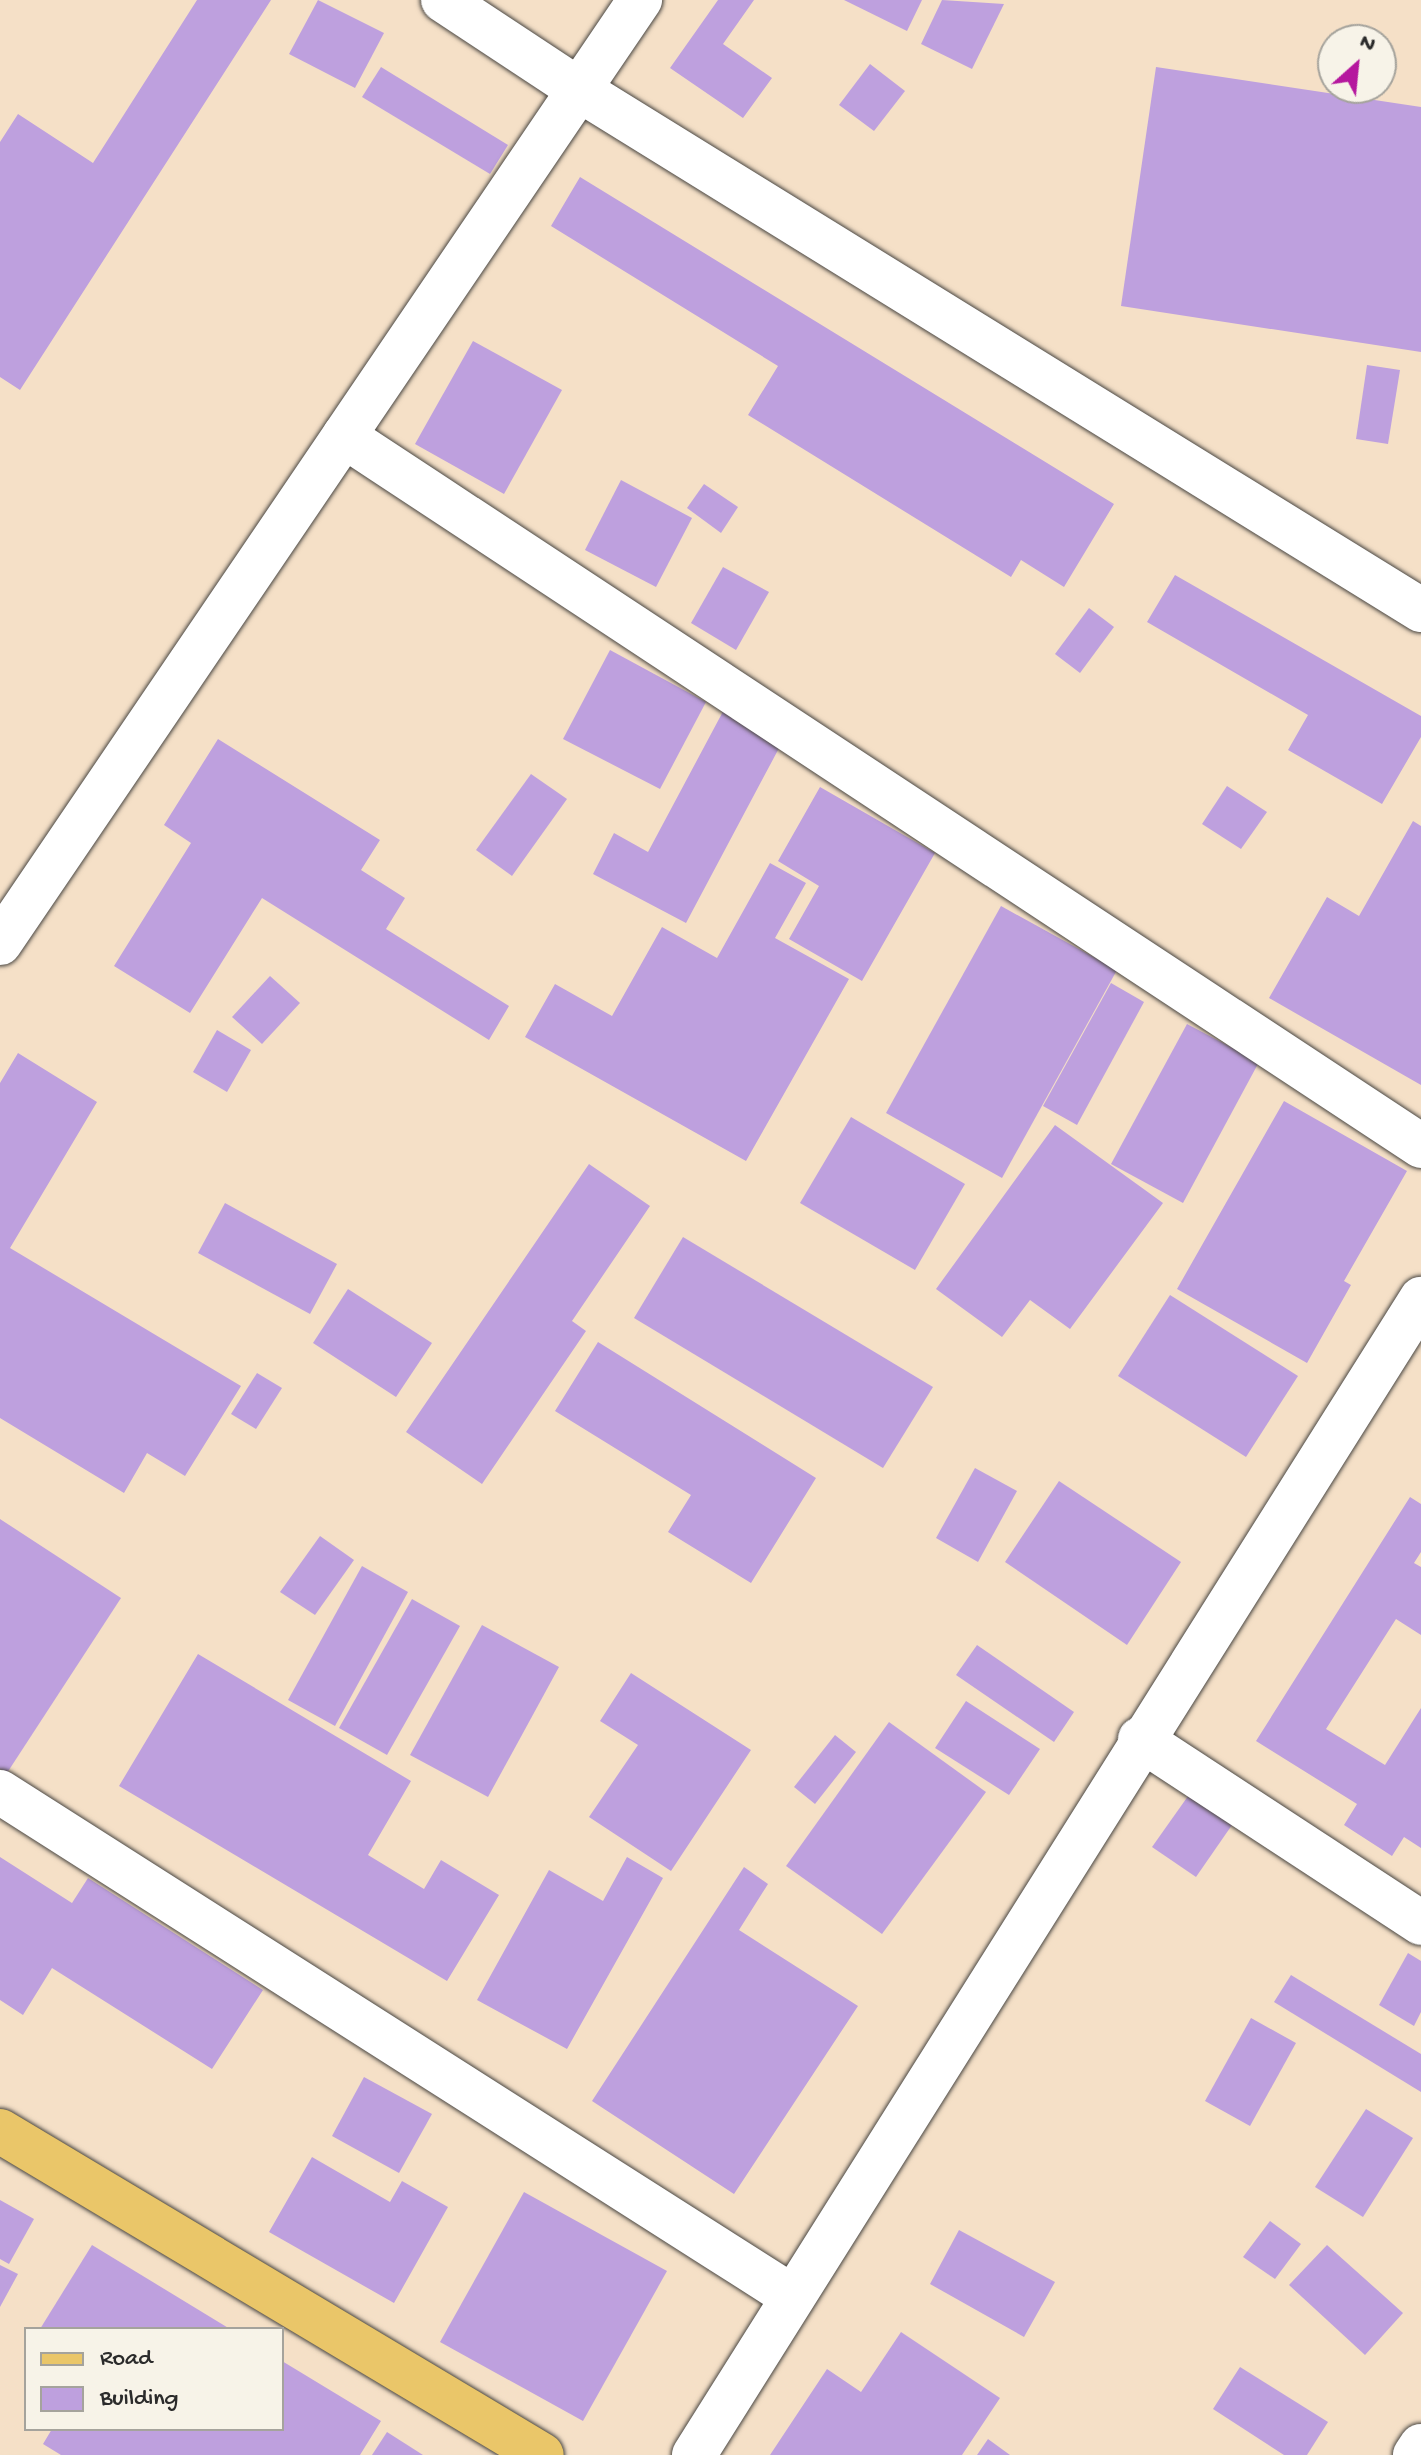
<!DOCTYPE html>
<html>
<head>
<meta charset="utf-8">
<style>
  body { margin:0 }
  #map { position:relative; width:1421px; height:2455px; overflow:hidden; background:#f5e0c7; font-family:"Gochi Hand",sans-serif }
  div>[style] { position:absolute }
  .building>* { inset:0; background:#bea0de }
  .roads { filter:drop-shadow(0 0 2px #494642) drop-shadow(0 0 2px #494642) }
  .minor>* { height:44px; margin:-22px; padding:0 22px; transform-origin:22px; border-radius:22px; background:#fff }
  .major>* { height:44px; margin:-22px; padding:0 22px; transform-origin:22px; border-radius:22px; background:#eac669 }
  span { translate:-50% -50%; white-space:nowrap; text-align:center; line-height:1.15; -webkit-text-stroke:6px #f7f3e8; paint-order:stroke }
  .legend { position:absolute; left:24px; top:2327px; width:260px; height:104px; box-sizing:border-box; background:#f7f3e8; border:2px solid #a5a39c; margin:0; padding:10px 14px; list-style:none; font-size:24px; color:#2b2b2b }
  .legend li { display:flex; align-items:center; gap:16px; height:40px }
  .legend b { width:40px; border:2px solid #a5a39c }
  .north { position:absolute; left:1317px; top:24px; width:80px; height:80px; box-sizing:border-box; background:#f7f3e8; border:2px solid #a5a39c; border-radius:50%; rotate:27deg; font-size:22px; font-weight:700; line-height:32px; text-align:center; color:#2b2b2b }
  .north::after { content:''; display:block; margin:auto; width:28px; height:36px; background:#b5179e; clip-path:polygon(50% 0,100% 100%,50% 72%,0 100%) }
</style>
</head>
<body>
<div id="map">
  <div class="building">
    <div style="clip-path:polygon(197px 0,271px 0,20px 390px,0 377px,0 142px,18px 114px,93px 163px)"></div>
    <div style="clip-path:polygon(318px 0,384px 33px,355px 88px,289px 54px)"></div>
    <div style="clip-path:polygon(718px 0,754px 0,723px 44px,772px 78px,743px 118px,670px 68px)"></div>
    <div style="clip-path:polygon(844px 0,922px 0,907px 31px)"></div>
    <div style="clip-path:polygon(942px 0,1004px 4px,972px 69px,921px 44px)"></div>
    <div style="clip-path:polygon(870px 64px,905px 91px,874px 131px,839px 105px)"></div>
    <div style="clip-path:polygon(381px 67px,508px 145px,490px 174px,362px 97px)"></div>
    <div style="clip-path:polygon(1156px 67px,1421px 107px,1421px 352px,1121px 306px)"></div>
    <div style="clip-path:polygon(580px 177px,1114px 504px,1064px 587px,1021px 560px,1011px 577px,748px 415px,778px 366px,551px 226px)"></div>
    <div style="clip-path:polygon(473px 341px,562px 390px,504px 494px,415px 444px)"></div>
    <div style="clip-path:polygon(1367px 365px,1400px 370px,1388px 444px,1356px 439px)"></div>
    <div style="clip-path:polygon(621px 480px,692px 518px,656px 587px,585px 550px)"></div>
    <div style="clip-path:polygon(704px 484px,738px 507px,721px 533px,687px 508px)"></div>
    <div style="clip-path:polygon(723px 567px,769px 592px,736px 650px,691px 623px)"></div>
    <div style="clip-path:polygon(1175px 575px,1421px 716px,1421px 737px,1382px 804px,1288px 750px,1308px 715px,1147px 622px)"></div>
    <div style="clip-path:polygon(1089px 608px,1114px 627px,1080px 673px,1055px 654px)"></div>
    <div style="clip-path:polygon(610px 650px,706px 702px,660px 789px,563px 739px)"></div>
    <div style="clip-path:polygon(727px 704px,786px 735px,686px 923px,593px 874px,614px 833px,648px 852px)"></div>
    <div style="clip-path:polygon(218px 739px,380px 840px,361px 870px,405px 898px,386px 929px,509px 1006px,489px 1040px,262px 898px,190px 1013px,114px 966px,191px 843px,164px 825px)"></div>
    <div style="clip-path:polygon(531px 774px,567px 799px,512px 876px,476px 850px)"></div>
    <div style="clip-path:polygon(1227px 786px,1267px 812px,1241px 849px,1202px 824px)"></div>
    <div style="clip-path:polygon(820px 787px,935px 853px,862px 981px,789px 939px,819px 886px,778px 861px)"></div>
    <div style="clip-path:polygon(1413px 821px,1421px 826px,1421px 1085px,1269px 998px,1327px 897px,1359px 916px)"></div>
    <div style="clip-path:polygon(770px 863px,806px 883px,775px 938px,849px 979px,746px 1161px,525px 1037px,555px 984px,612px 1016px,662px 927px,717px 958px)"></div>
    <div style="clip-path:polygon(1001px 906px,1117px 970px,1002px 1178px,886px 1113px)"></div>
    <div style="clip-path:polygon(270px 976px,300px 1003px,262px 1044px,232px 1017px)"></div>
    <div style="clip-path:polygon(1111px 983px,1144px 1002px,1077px 1125px,1043px 1106px)"></div>
    <div style="clip-path:polygon(1187px 1024px,1259px 1062px,1183px 1203px,1111px 1164px)"></div>
    <div style="clip-path:polygon(217px 1030px,251px 1050px,227px 1092px,193px 1072px)"></div>
    <div style="clip-path:polygon(18px 1053px,97px 1102px,10px 1248px,241px 1386px,185px 1476px,147px 1453px,124px 1493px,0 1418px,0 1083px)"></div>
    <div style="clip-path:polygon(1284px 1101px,1407px 1171px,1344px 1281px,1351px 1285px,1307px 1363px,1177px 1289px)"></div>
    <div style="clip-path:polygon(851px 1117px,965px 1184px,915px 1270px,800px 1203px)"></div>
    <div style="clip-path:polygon(1055px 1125px,1163px 1203px,1070px 1329px,1030px 1300px,1002px 1337px,936px 1289px)"></div>
    <div style="clip-path:polygon(589px 1164px,650px 1206px,572px 1321px,586px 1331px,482px 1484px,406px 1432px)"></div>
    <div style="clip-path:polygon(225px 1203px,337px 1264px,310px 1314px,198px 1253px)"></div>
    <div style="clip-path:polygon(683px 1237px,933px 1387px,883px 1468px,634px 1318px)"></div>
    <div style="clip-path:polygon(348px 1289px,432px 1343px,396px 1397px,313px 1343px)"></div>
    <div style="clip-path:polygon(1170px 1295px,1298px 1376px,1246px 1457px,1118px 1376px)"></div>
    <div style="clip-path:polygon(598px 1342px,816px 1478px,751px 1583px,668px 1532px,691px 1495px,555px 1411px)"></div>
    <div style="clip-path:polygon(257px 1373px,282px 1388px,256px 1429px,231px 1414px)"></div>
    <div style="clip-path:polygon(975px 1468px,1017px 1491px,978px 1562px,936px 1538px)"></div>
    <div style="clip-path:polygon(1059px 1481px,1181px 1562px,1127px 1645px,1005px 1562px)"></div>
    <div style="clip-path:polygon(1410px 1497px,1421px 1504px,1421px 1552px,1414px 1563px,1421px 1567px,1421px 1635px,1396px 1619px,1326px 1729px,1385px 1765px,1421px 1708px,1421px 1848px,1404px 1837px,1392px 1856px,1344px 1825px,1357px 1804px,1256px 1741px)"></div>
    <div style="clip-path:polygon(0 1519px,121px 1598px,7px 1773px,0 1769px)"></div>
    <div style="clip-path:polygon(320px 1536px,354px 1560px,315px 1615px,280px 1592px)"></div>
    <div style="clip-path:polygon(362px 1566px,408px 1592px,335px 1726px,288px 1700px)"></div>
    <div style="clip-path:polygon(412px 1599px,460px 1626px,387px 1755px,339px 1728px)"></div>
    <div style="clip-path:polygon(482px 1625px,559px 1667px,488px 1797px,410px 1755px)"></div>
    <div style="clip-path:polygon(977px 1645px,1074px 1712px,1054px 1742px,956px 1675px)"></div>
    <div style="clip-path:polygon(198px 1654px,411px 1781px,368px 1855px,424px 1889px,441px 1860px,499px 1895px,447px 1981px,119px 1786px)"></div>
    <div style="clip-path:polygon(631px 1673px,751px 1750px,671px 1871px,589px 1817px,638px 1745px,600px 1721px)"></div>
    <div style="clip-path:polygon(966px 1701px,1040px 1749px,1009px 1795px,935px 1748px)"></div>
    <div style="clip-path:polygon(889px 1722px,986px 1792px,882px 1934px,786px 1866px)"></div>
    <div style="clip-path:polygon(835px 1735px,856px 1752px,815px 1804px,794px 1787px)"></div>
    <div style="clip-path:polygon(1198px 1782px,1241px 1812px,1196px 1877px,1152px 1847px)"></div>
    <div style="clip-path:polygon(0 1857px,72px 1903px,88px 1878px,263px 1990px,212px 2069px,52px 1968px,23px 2015px,0 2000px)"></div>
    <div style="clip-path:polygon(627px 1857px,663px 1878px,567px 2049px,477px 2000px,549px 1870px,603px 1901px)"></div>
    <div style="clip-path:polygon(744px 1867px,768px 1884px,739px 1930px,858px 2006px,734px 2194px,592px 2101px)"></div>
    <div style="clip-path:polygon(1408px 1953px,1421px 1961px,1421px 2012px,1414px 2026px,1379px 2005px)"></div>
    <div style="clip-path:polygon(1291px 1975px,1421px 2054px,1421px 2092px,1274px 2002px)"></div>
    <div style="clip-path:polygon(1251px 2018px,1296px 2043px,1250px 2126px,1205px 2101px)"></div>
    <div style="clip-path:polygon(364px 2077px,432px 2114px,399px 2173px,332px 2136px)"></div>
    <div style="clip-path:polygon(1366px 2109px,1413px 2138px,1363px 2217px,1315px 2187px)"></div>
    <div style="clip-path:polygon(312px 2157px,390px 2202px,402px 2181px,448px 2207px,394px 2303px,269px 2232px)"></div>
    <div style="clip-path:polygon(524px 2192px,667px 2271px,583px 2421px,440px 2342px)"></div>
    <div style="clip-path:polygon(0 2200px,34px 2219px,9px 2264px,0 2259px)"></div>
    <div style="clip-path:polygon(1270px 2221px,1301px 2244px,1275px 2279px,1243px 2257px)"></div>
    <div style="clip-path:polygon(959px 2230px,1055px 2282px,1024px 2337px,930px 2284px)"></div>
    <div style="clip-path:polygon(92px 2245px,230px 2329px,40px 2329px)"></div>
    <div style="clip-path:polygon(1327px 2245px,1403px 2313px,1365px 2355px,1289px 2285px)"></div>
    <div style="clip-path:polygon(0 2265px,18px 2274px,0 2307px)"></div>
    <div style="clip-path:polygon(901px 2332px,1000px 2398px,962px 2455px,770px 2455px,827px 2369px,861px 2392px)"></div>
    <div style="clip-path:polygon(282px 2361px,381px 2421px,360px 2455px,61px 2455px,43px 2444px,52px 2429px,282px 2429px)"></div>
    <div style="clip-path:polygon(1240px 2367px,1328px 2422px,1307px 2455px,1284px 2455px,1213px 2409px)"></div>
    <div style="clip-path:polygon(387px 2432px,423px 2455px,372px 2455px)"></div>
    <div style="clip-path:polygon(988px 2439px,1010px 2455px,977px 2455px)"></div>
  </div>
  <div class="roads">
    <div class="minor">
      <div style="left:443px;top:0;width:162px;rotate:33.4deg"></div>
      <div style="left:578px;top:89px;width:991px;rotate:31.72deg"></div>
      <div style="left:344px;top:436px;width:1290px;rotate:33.39deg"></div>
      <div style="left:0;top:943px;width:1140px;rotate:-55.84deg"></div>
      <div style="left:1140px;top:1739px;width:336px;rotate:33.2deg"></div>
      <div style="left:0;top:1792px;width:940px;rotate:32.49deg"></div>
      <div style="left:694px;top:2455px;width:1366px;rotate:-57.83deg"></div>
      <div style="left:1415px;top:2455px;width:11px;rotate:-56deg"></div>
    </div>
    <div class="major">
      <div style="left:0;top:2131px;width:631px;rotate:30.87deg"></div>
    </div>
  </div>
  <ul class="legend">
  <li><b style="height:10px;background:#eac669"></b>Road</li>
  <li><b style="height:22px;background:#bea0de"></b>Building</li>
  </ul>
  <div class="north">N</div>
</div>
</body>
</html>
